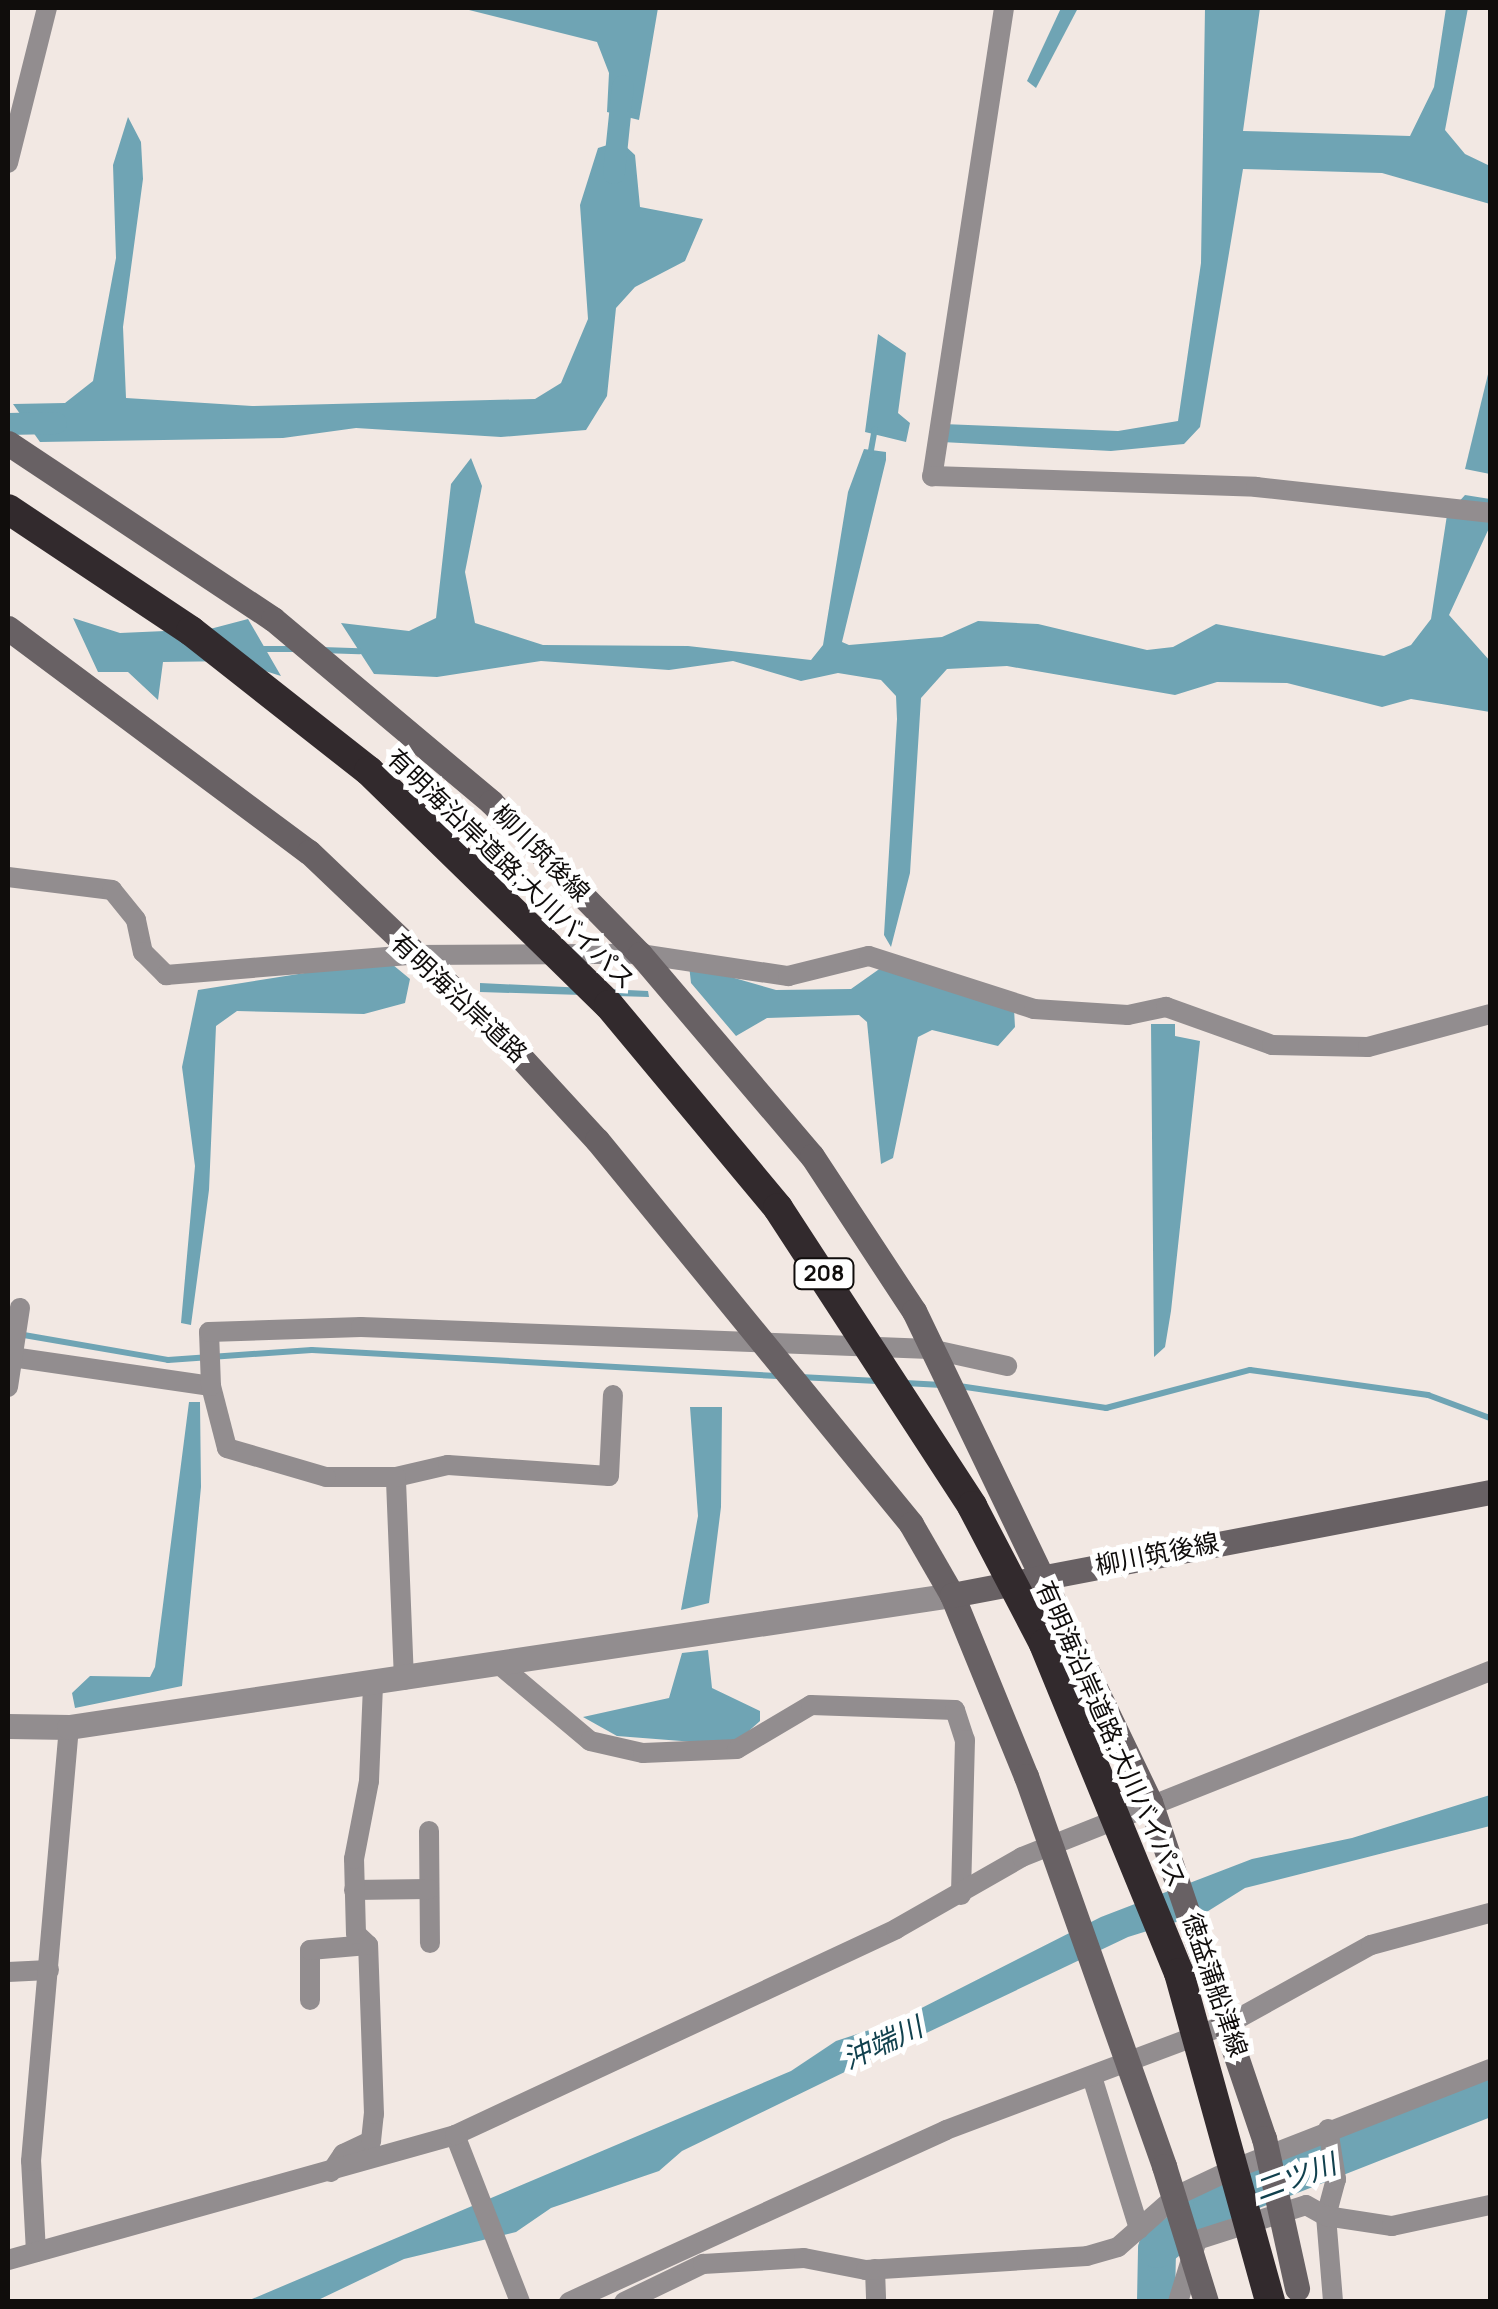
<!DOCTYPE html>
<html>
<head>
<meta charset="utf-8">
<style>
  body { margin:0 }
  #map { position:relative; width:1498px; height:2309px; overflow:hidden; background:#f2e8e3; font-family:Manrope,"Noto Sans JP",sans-serif }
  div>[style] { position:absolute }
  .water>* { inset:0; background:#6fa4b4 }
  .stream>* { height:6px; margin:-3px; padding:0 3px; transform-origin:3px; border-radius:3px; background:#6fa4b4 }
  .canal>* { height:22px; margin:-11px; padding:0 11px; transform-origin:11px; border-radius:11px; background:#6fa4b4 }
  .river>* { height:38px; margin:-19px; padding:0 19px; transform-origin:19px; border-radius:19px; background:#6fa4b4 }
  .minor>* { height:20px; margin:-10px; padding:0 10px; transform-origin:10px; border-radius:10px; background:#928d8f }
  .tertiary>* { height:25px; margin:-12.5px; padding:0 12.5px; transform-origin:12.5px; border-radius:12.5px; background:#928d8f }
  .secondary>* { height:25px; margin:-12.5px; padding:0 12.5px; transform-origin:12.5px; border-radius:12.5px; background:#686164 }
  .secondary-bridge>* { height:25px; margin:-12.5px; padding:0 12.5px; transform-origin:12.5px; border-radius:12.5px; background:#686164 }
  .motorway-bridge>* { height:30px; margin:-15px; padding:0 15px; transform-origin:15px; border-radius:15px; background:#322a2d }
  span { translate:-50% -50%; white-space:nowrap; text-align:center; line-height:1.15; -webkit-text-stroke:10px #fff; paint-order:stroke }
  .shield-label span { padding:2px 8px; background:#fff; border:2px solid; border-radius:8px; -webkit-text-stroke-width:0 }
  .shield-label { font-size:22px; color:#100d0c; font-weight:700 }
  .street-label { font-size:25px; color:#100d0c }
  .water-label { font-size:28px; color:#11414e; font-style:italic }
  .frame { position:absolute; inset:0; border:10px solid #100d0c; pointer-events:none }
</style>
</head>
<body>
<div id="map">
  <div class="water">
    <div style="clip-path:polygon(461px 8px,658px 8px,639px 120px,607px 112px,609px 73px,597px 42px)"></div>
    <div style="clip-path:polygon(1061px 8px,1078px 8px,1036px 88px,1027px 81px)"></div>
    <div style="clip-path:polygon(1205px 8px,1260px 8px,1243px 131px,1410px 136px,1434px 87px,1446px 8px,1468px 8px,1445px 130px,1465px 154px,1490px 166px,1490px 204px,1382px 173px,1243px 169px,1200px 427px,1184px 444px,1111px 451px,942px 442px,943px 424px,1118px 431px,1178px 421px,1201px 263px)"></div>
    <div style="clip-path:polygon(128px 117px,141px 142px,143px 179px,123px 327px,126px 398px,252px 406px,535px 399px,561px 383px,588px 319px,580px 205px,598px 148px,620px 141px,635px 155px,640px 207px,703px 219px,685px 261px,635px 287px,616px 308px,607px 396px,586px 430px,501px 437px,356px 428px,283px 438px,40px 442px,13px 404px,65px 403px,93px 381px,116px 258px,113px 165px)"></div>
    <div style="clip-path:polygon(878px 334px,906px 353px,898px 413px,910px 423px,906px 442px,865px 432px)"></div>
    <div style="clip-path:polygon(1490px 366px,1490px 474px,1465px 469px)"></div>
    <div style="clip-path:polygon(864px 449px,886px 452px,886px 460px,842px 642px,849px 645px,942px 637px,978px 621px,1038px 624px,1147px 650px,1173px 647px,1216px 624px,1384px 656px,1411px 645px,1431px 619px,1447px 515px,1465px 495px,1490px 499px,1490px 526px,1449px 615px,1490px 661px,1490px 712px,1411px 699px,1382px 707px,1287px 683px,1217px 682px,1175px 695px,1007px 666px,947px 669px,921px 698px,910px 873px,891px 947px,884px 935px,897px 719px,896px 696px,881px 680px,838px 673px,801px 681px,733px 661px,669px 670px,541px 661px,437px 677px,374px 674px,341px 623px,409px 631px,436px 618px,451px 484px,471px 458px,482px 486px,465px 572px,475px 623px,543px 645px,688px 646px,811px 660px,823px 645px,848px 492px)"></div>
    <div style="clip-path:polygon(73px 618px,120px 633px,210px 629px,248px 619px,281px 676px,234px 661px,163px 662px,158px 700px,128px 672px,98px 672px)"></div>
    <div style="clip-path:polygon(387px 960px,410px 979px,405px 1003px,364px 1014px,237px 1011px,216px 1026px,209px 1190px,191px 1325px,181px 1323px,195px 1166px,182px 1067px,198px 990px)"></div>
    <div style="clip-path:polygon(689px 965px,776px 990px,851px 989px,885px 965px,1014px 1009px,1015px 1027px,998px 1046px,932px 1030px,918px 1037px,893px 1158px,881px 1164px,867px 1022px,859px 1015px,767px 1018px,736px 1036px,691px 983px)"></div>
    <div style="clip-path:polygon(480px 983px,648px 991px,649px 997px,480px 992px)"></div>
    <div style="clip-path:polygon(1151px 1024px,1175px 1024px,1175px 1036px,1200px 1041px,1171px 1311px,1165px 1347px,1154px 1357px)"></div>
    <div style="clip-path:polygon(189px 1402px,200px 1402px,201px 1487px,182px 1686px,75px 1708px,72px 1693px,90px 1676px,150px 1677px,155px 1667px)"></div>
    <div style="clip-path:polygon(690px 1407px,722px 1407px,721px 1507px,709px 1603px,681px 1610px,698px 1516px)"></div>
    <div style="clip-path:polygon(708px 1650px,712px 1688px,760px 1711px,760px 1721px,733px 1745px,617px 1736px,583px 1717px,669px 1698px,682px 1653px)"></div>
    <div style="clip-path:polygon(1490px 1795px,1490px 1826px,1245px 1888px,1205px 1913px,1128px 1937px,855px 2067px,682px 2151px,659px 2171px,551px 2208px,516px 2232px,404px 2259px,316px 2301px,245px 2302px,791px 2071px,836px 2041px,894px 2022px,1101px 1917px,1252px 1859px,1352px 1838px)"></div>
  </div>
  <div class="stream">
    <div style="left:870px;top:456px;width:27px;rotate:-80deg"></div>
    <div style="left:262px;top:649px;width:32px"></div>
    <div style="left:322px;top:650px;width:37px;rotate:2deg"></div>
    <div style="left:18px;top:1334px;width:152px;rotate:9.8deg"></div>
    <div style="left:168px;top:1360px;width:144px;rotate:-4deg"></div>
    <div style="left:312px;top:1350px;width:466px;rotate:3.2deg"></div>
    <div style="left:800px;top:1377px;width:77px;rotate:3deg"></div>
    <div style="left:905px;top:1383px;width:37px;rotate:3deg"></div>
    <div style="left:959px;top:1386px;width:149px;rotate:8.5deg"></div>
    <div style="left:1106px;top:1408px;width:149px;rotate:-14.8deg"></div>
    <div style="left:1250px;top:1370px;width:180px;rotate:8deg"></div>
    <div style="left:1428px;top:1395px;width:66px;rotate:20.4deg"></div>
  </div>
  <div class="canal">
    <div style="left:614px;top:173px;width:87px;rotate:-84.1deg"></div>
    <div style="left:8px;top:424px;width:48px;rotate:-1.2deg"></div>
  </div>
  <div class="river">
    <div style="left:1156px;top:2302px;width:53px;rotate:-88.9deg"></div>
    <div style="left:1157px;top:2249px;width:70px;rotate:-38deg"></div>
    <div style="left:1212px;top:2206px;width:299px;rotate:-21.4deg"></div>
  </div>
  <div class="minor">
    <div style="left:1004px;top:8px;width:474px;rotate:98.7deg"></div>
    <div style="left:932px;top:476px;width:324px;rotate:1.9deg"></div>
    <div style="left:1256px;top:487px;width:235px;rotate:6.3deg"></div>
    <div style="left:8px;top:163px;width:160px;rotate:-75.9deg"></div>
    <div style="left:8px;top:877px;width:105px;rotate:7.1deg"></div>
    <div style="left:112px;top:890px;width:38px;rotate:51deg"></div>
    <div style="left:136px;top:920px;width:33px;rotate:78deg"></div>
    <div style="left:143px;top:952px;width:33px;rotate:45deg"></div>
    <div style="left:166px;top:975px;width:246px;rotate:-4.7deg"></div>
    <div style="left:411px;top:955px;width:229px;rotate:-0.3deg"></div>
    <div style="left:640px;top:954px;width:150px;rotate:8.5deg"></div>
    <div style="left:788px;top:976px;width:83px;rotate:-13.9deg"></div>
    <div style="left:869px;top:956px;width:173px;rotate:17.8deg"></div>
    <div style="left:1034px;top:1009px;width:94px;rotate:3.7deg"></div>
    <div style="left:1128px;top:1015px;width:39px;rotate:-12deg"></div>
    <div style="left:1166px;top:1007px;width:113px;rotate:19.7deg"></div>
    <div style="left:1272px;top:1045px;width:96px;rotate:1.2deg"></div>
    <div style="left:1368px;top:1047px;width:126px;rotate:-15.1deg"></div>
    <div style="left:12px;top:1357px;width:201px;rotate:8.3deg"></div>
    <div style="left:8px;top:1387px;width:80px;rotate:-81.4deg"></div>
    <div style="left:396px;top:1477px;width:53px;rotate:-13deg"></div>
    <div style="left:448px;top:1465px;width:161px;rotate:3.9deg"></div>
    <div style="left:609px;top:1476px;width:81px;rotate:-87.2deg"></div>
    <div style="left:501px;top:1666px;width:116px;rotate:40.1deg"></div>
    <div style="left:590px;top:1741px;width:54px;rotate:12.8deg"></div>
    <div style="left:643px;top:1753px;width:94px;rotate:-2.4deg"></div>
    <div style="left:737px;top:1749px;width:86px;rotate:-30.7deg"></div>
    <div style="left:811px;top:1705px;width:144px;rotate:2deg"></div>
    <div style="left:955px;top:1710px;width:32px;rotate:72deg"></div>
    <div style="left:965px;top:1740px;width:155px;rotate:91.5deg"></div>
    <div style="left:404px;top:1680px;width:203px;rotate:-92.3deg"></div>
    <div style="left:396px;top:1477px;width:70px;rotate:180deg"></div>
    <div style="left:326px;top:1477px;width:103px;rotate:-163.7deg"></div>
    <div style="left:227px;top:1448px;width:64px;rotate:-104.5deg"></div>
    <div style="left:211px;top:1386px;width:54px;rotate:-92.1deg"></div>
    <div style="left:209px;top:1332px;width:152px;rotate:-1.9deg"></div>
    <div style="left:361px;top:1327px;width:569px;rotate:2.21deg"></div>
    <div style="left:930px;top:1349px;width:79px;rotate:12.4deg"></div>
    <div style="left:429px;top:1831px;width:112px;rotate:89.5deg"></div>
    <div style="left:354px;top:1890px;width:75px;rotate:-0.8deg"></div>
    <div style="left:8px;top:1972px;width:41px;rotate:-2.8deg"></div>
    <div style="left:310px;top:2000px;width:50px;rotate:-90deg"></div>
    <div style="left:310px;top:1950px;width:58px;rotate:-4.9deg"></div>
    <div style="left:1093px;top:2080px;width:156px;rotate:72.8deg"></div>
    <div style="left:1328px;top:2129px;width:51px;rotate:80.9deg"></div>
    <div style="left:1336px;top:2179px;width:38px;rotate:105deg"></div>
    <div style="left:1326px;top:2216px;width:86px;rotate:85.3deg"></div>
    <div style="left:455px;top:2135px;width:179px;rotate:68.7deg"></div>
    <div style="left:331px;top:2172px;width:22px;rotate:-56deg"></div>
    <div style="left:343px;top:2154px;width:31px;rotate:-25deg"></div>
    <div style="left:371px;top:2141px;width:27px;rotate:-84deg"></div>
    <div style="left:374px;top:2114px;width:169px;rotate:-92deg"></div>
    <div style="left:368px;top:1945px;width:16px;rotate:-137deg"></div>
    <div style="left:356px;top:1934px;width:75px;rotate:-91.5deg"></div>
    <div style="left:354px;top:1859px;width:79px;rotate:-79.1deg"></div>
    <div style="left:369px;top:1781px;width:97px;rotate:-87.6deg"></div>
    <div style="left:36px;top:2252px;width:91px;rotate:-93.1deg"></div>
    <div style="left:31px;top:2161px;width:436px;rotate:-85deg"></div>
    <div style="left:8px;top:2260px;width:464px;rotate:-15.6deg"></div>
    <div style="left:455px;top:2135px;width:487px;rotate:-25deg"></div>
    <div style="left:896px;top:1929px;width:145px;rotate:-29.7deg"></div>
    <div style="left:1022px;top:1857px;width:504px;rotate:-21.67deg"></div>
    <div style="left:875px;top:2269px;width:33px;rotate:88deg"></div>
    <div style="left:569px;top:2302px;width:414px;rotate:-24.5deg"></div>
    <div style="left:946px;top:2130px;width:303px;rotate:-20.6deg"></div>
    <div style="left:1230px;top:2023px;width:161px;rotate:-29deg"></div>
    <div style="left:1371px;top:1945px;width:123px;rotate:-15.1deg"></div>
    <div style="left:624px;top:2302px;width:88px;rotate:-25.7deg"></div>
    <div style="left:703px;top:2264px;width:101px;rotate:-3.4deg"></div>
    <div style="left:804px;top:2258px;width:63px;rotate:11deg"></div>
    <div style="left:866px;top:2270px;width:221px;rotate:-3.6deg"></div>
    <div style="left:1087px;top:2256px;width:32px;rotate:-16deg"></div>
    <div style="left:1118px;top:2247px;width:77px;rotate:-41.3deg"></div>
    <div style="left:1176px;top:2196px;width:61px;rotate:-25.3deg"></div>
    <div style="left:1231px;top:2170px;width:278px;rotate:-21.3deg"></div>
    <div style="left:1178px;top:2302px;width:65px;rotate:-73deg"></div>
    <div style="left:1197px;top:2240px;width:114px;rotate:-17.8deg"></div>
    <div style="left:1306px;top:2205px;width:23px;rotate:29deg"></div>
    <div style="left:1326px;top:2216px;width:67px;rotate:8.6deg"></div>
    <div style="left:1392px;top:2226px;width:100px;rotate:-12.1deg"></div>
  </div>
  <div class="tertiary">
    <div style="left:8px;top:1726px;width:61px;rotate:0.9deg"></div>
    <div style="left:69px;top:1727px;width:893px;rotate:-8.5deg"></div>
  </div>
  <div class="secondary">
    <div style="left:8px;top:443px;width:318px;rotate:33.6deg"></div>
    <div style="left:273px;top:619px;width:285px;rotate:40deg"></div>
    <div style="left:491px;top:802px;width:213px;rotate:45.6deg"></div>
    <div style="left:640px;top:954px;width:265px;rotate:49.6deg"></div>
    <div style="left:812px;top:1156px;width:186px;rotate:56.7deg"></div>
    <div style="left:914px;top:1311px;width:545px;rotate:64.33deg"></div>
    <div style="left:1150px;top:1802px;width:355px;rotate:71.3deg"></div>
    <div style="left:8px;top:628px;width:375px;rotate:36.7deg"></div>
    <div style="left:309px;top:852px;width:253px;rotate:43.6deg"></div>
    <div style="left:492px;top:1026px;width:155px;rotate:47.4deg"></div>
    <div style="left:597px;top:1140px;width:496px;rotate:50.7deg"></div>
    <div style="left:911px;top:1524px;width:82px;rotate:60deg"></div>
    <div style="left:952px;top:1595px;width:196px;rotate:67.8deg"></div>
    <div style="left:1026px;top:1776px;width:414px;rotate:70.5deg"></div>
    <div style="left:952px;top:1595px;width:548px;rotate:-10.84deg"></div>
  </div>
  <div class="secondary-bridge">
    <div style="left:1264px;top:2138px;width:154px;rotate:77.6deg"></div>
    <div style="left:1164px;top:2166px;width:142px;rotate:72.8deg"></div>
  </div>
  <div class="motorway-bridge">
    <div style="left:8px;top:509px;width:220px;rotate:33.7deg"></div>
    <div style="left:191px;top:631px;width:226px;rotate:38.2deg"></div>
    <div style="left:369px;top:771px;width:335px;rotate:44.3deg"></div>
    <div style="left:609px;top:1005px;width:264px;rotate:50.2deg"></div>
    <div style="left:778px;top:1208px;width:356px;rotate:56.9deg"></div>
    <div style="left:972px;top:1506px;width:156px;rotate:62.4deg"></div>
    <div style="left:1044px;top:1644px;width:356px;rotate:67.7deg"></div>
    <div style="left:1179px;top:1973px;width:341px;rotate:74.5deg"></div>
  </div>
  <div class="shield-label">
    <span style="left:824px;top:1274px">208</span>
  </div>
  <div class="street-label">
    <span style="left:541px;top:853px;rotate:45deg">柳川筑後線</span>
    <span style="left:511px;top:869px;rotate:44deg">有明海沿岸道路;大川バイパス</span>
    <span style="left:459px;top:998px;rotate:43deg">有明海沿岸道路</span>
    <span style="left:1157px;top:1554px;rotate:-11deg">柳川筑後線</span>
    <span style="left:1111px;top:1734px;rotate:66deg">有明海沿岸道路;大川バイパス</span>
    <span style="left:1215px;top:1985px;rotate:71deg">徳益蒲船津線</span>
  </div>
  <div class="water-label">
    <span style="left:882px;top:2042px;rotate:-25deg">沖端川</span>
    <span style="left:1295px;top:2176px;rotate:-20deg">二ツ川</span>
  </div>
  <div class="frame"></div>
</div>
</body>
</html>
